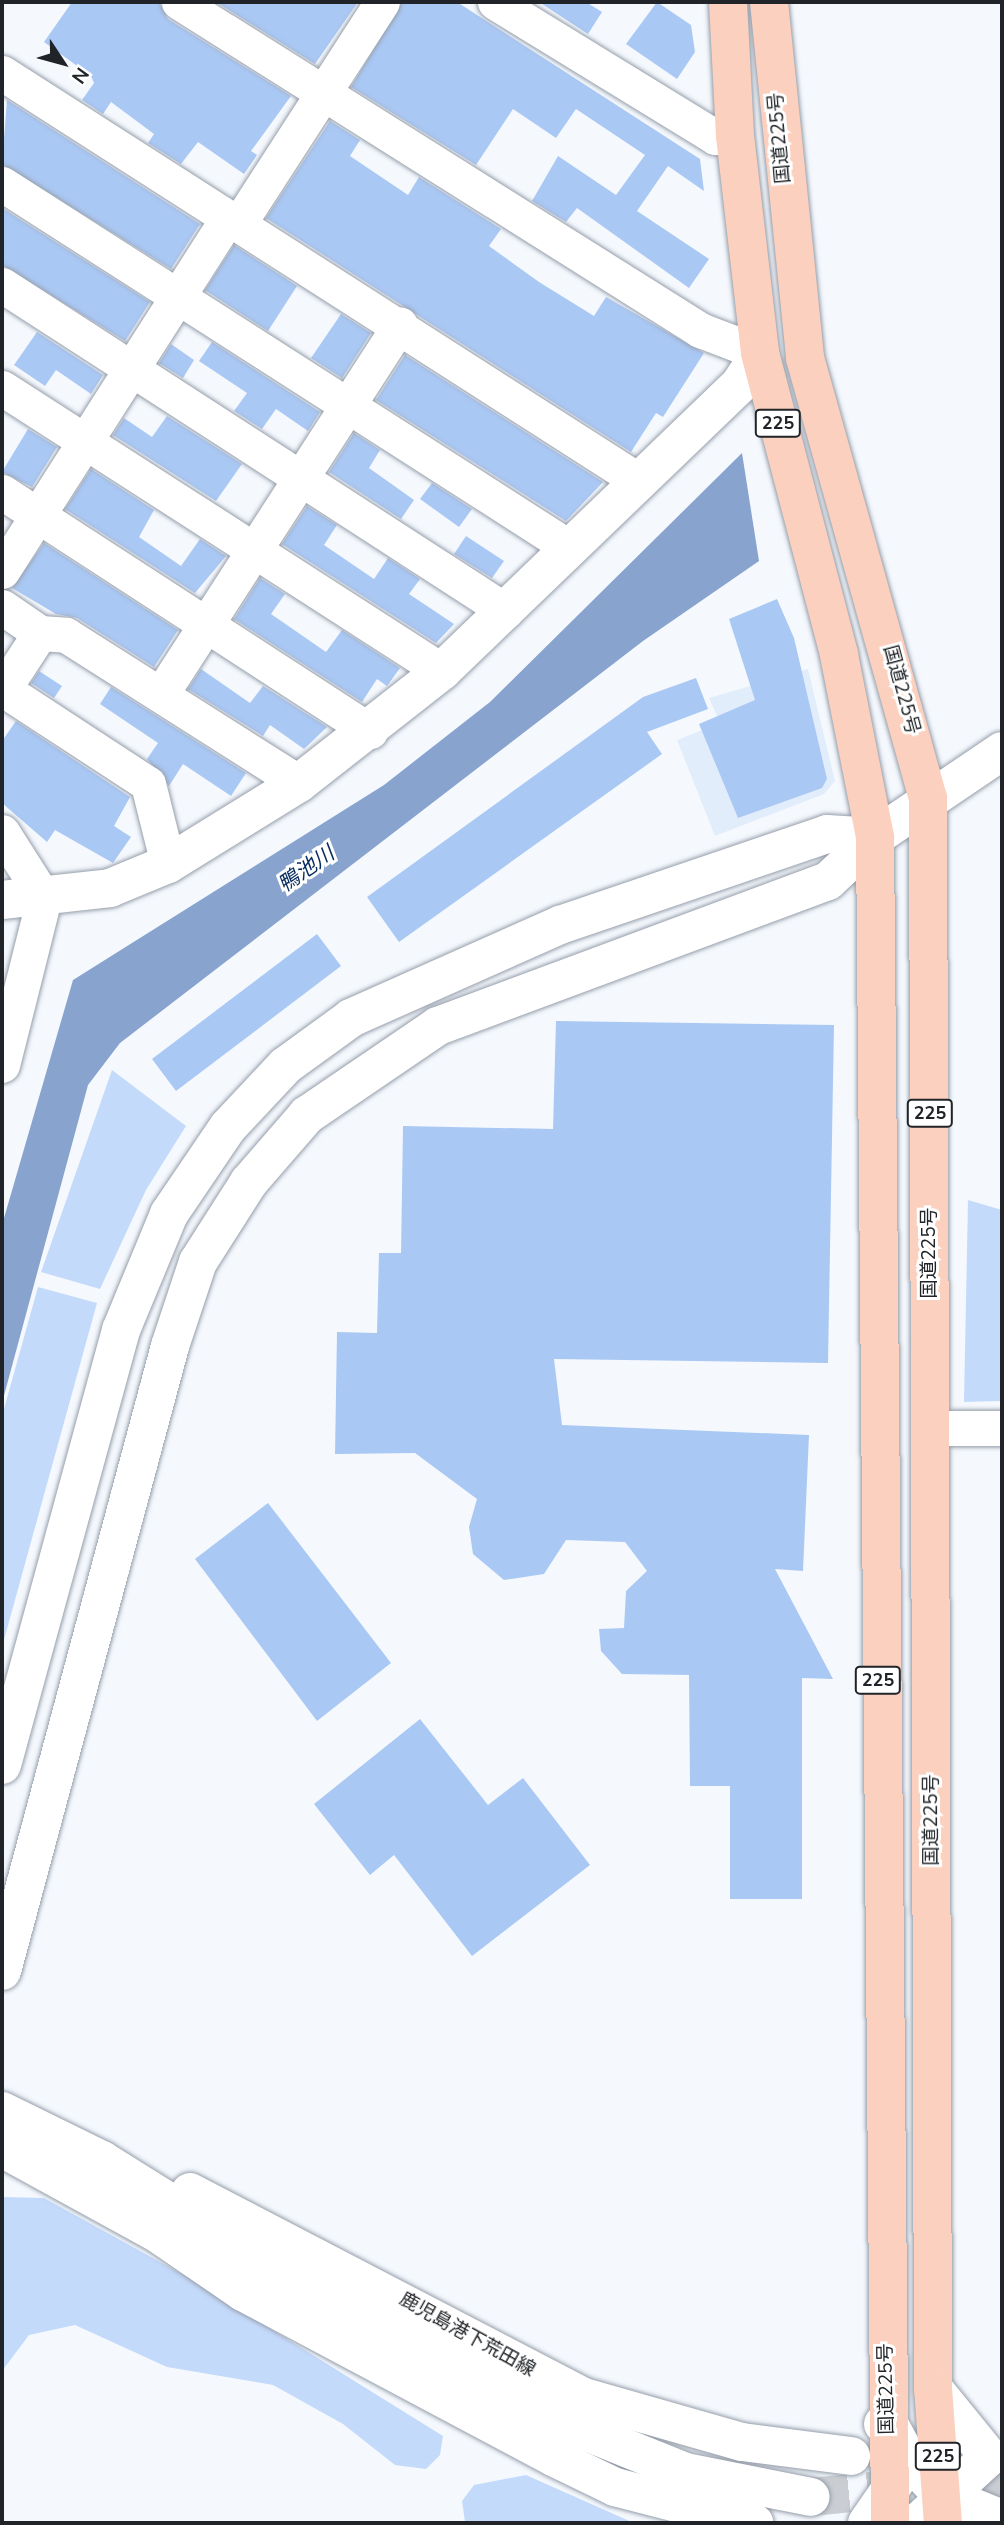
<!DOCTYPE html>
<html>
<head>
<meta charset="utf-8">
<style>
  body { margin:0 }
  #map { position:relative; width:1004px; height:2525px; overflow:hidden; background:#f5f9fe; font-family:"Nunito Sans","Noto Sans JP",sans-serif }
  div>[style] { position:absolute }
  .built>* { inset:0; background:#e2edfc }
  .green>* { inset:0; background:#c4dafb }
  .water>* { inset:0; background:#87a3ce }
  .building>* { inset:0; background:#aac8f4 }
  .secondary-tunnel>* { height:38px; margin-top:-19px; transform-origin:0; background:repeating-linear-gradient(90deg,#caced3 0 38px,transparent 0 57px) }
  .roads { filter:drop-shadow(0 0 2px #969eaa) drop-shadow(0 0 2px #969eaa) }
  .minor>* { height:35px; margin:-17.5px; padding:0 17.5px; transform-origin:17.5px; border-radius:17.5px; background:#fff }
  .tertiary>* { height:38px; margin:-19px; padding:0 19px; transform-origin:19px; border-radius:19px; background:#fff }
  .secondary>* { height:38px; margin:-19px; padding:0 19px; transform-origin:19px; border-radius:19px; background:#fff }
  .trunk>* { height:38px; margin:-19px; padding:0 19px; transform-origin:19px; border-radius:19px; background:#fcd0be }
  span { translate:-50% -50%; white-space:nowrap; text-align:center; line-height:1.15; -webkit-text-stroke:6px #fff; paint-order:stroke }
  .shield-label span { padding:2px 5px; background:#fff; border:2px solid; border-radius:5px; -webkit-text-stroke-width:0 }
  .shield-label { font-size:18px; color:#202327; font-weight:700 }
  .street-label { font-size:19px; color:#202327 }
  .water-label { font-size:21px; color:#062b5e; font-style:italic }
  .frame { position:absolute; inset:0; border:4px solid #202327; pointer-events:none }
  .north { position:absolute; left:28px; top:28px; width:70px; height:70px; -webkit-text-stroke:5px #fff; paint-order:stroke; rotate:126deg; font-size:19px; font-weight:700; line-height:28px; text-align:center; color:#202327 }
  .north::after { content:''; display:block; margin:auto; width:24px; height:32px; background:#202327; clip-path:polygon(50% 0,100% 100%,50% 72%,0 100%) }
</style>
</head>
<body>
<div id="map">
  <div class="built">
    <div style="clip-path:polygon(808px 669px,835px 781px,824px 794px,715px 836px,677px 740px,720px 723px,709px 698px)"></div>
  </div>
  <div class="green">
    <div style="clip-path:polygon(112px 1070px,186px 1126px,146px 1190px,100px 1289px,41px 1272px)"></div>
    <div style="clip-path:polygon(968px 1200px,1002px 1210px,1002px 1401px,964px 1402px)"></div>
    <div style="clip-path:polygon(38px 1287px,97px 1303px,2px 1647px,2px 1416px)"></div>
    <div style="clip-path:polygon(2px 2197px,44px 2198px,189px 2278px,443px 2436px,440px 2455px,426px 2469px,395px 2465px,343px 2424px,273px 2385px,167px 2367px,75px 2325px,29px 2335px,2px 2371px)"></div>
    <div style="clip-path:polygon(526px 2475px,634px 2523px,465px 2522px,462px 2501px,474px 2485px)"></div>
  </div>
  <div class="water">
    <div style="clip-path:polygon(742px 453px,759px 561px,643px 641px,120px 1043px,88px 1085px,2px 1403px,2px 1225px,73px 980px,384px 785px,490px 702px)"></div>
  </div>
  <div class="building">
    <div style="clip-path:polygon(72px 2px,159px 2px,168px 19px,291px 96px,251px 151px,257px 155px,244px 174px,198px 142px,181px 164px,148px 143px,154px 134px,111px 102px,103px 114px,82px 100px,94px 83px,91px 76px,44px 42px)"></div>
    <div style="clip-path:polygon(216px 2px,358px 2px,315px 64px)"></div>
    <div style="clip-path:polygon(402px 2px,457px 2px,700px 159px,704px 191px,668px 166px,637px 211px,709px 259px,689px 288px,577px 208px,566px 222px,532px 201px,558px 156px,616px 195px,645px 155px,576px 109px,556px 138px,513px 109px,476px 165px,351px 87px)"></div>
    <div style="clip-path:polygon(539px 2px,586px 2px,602px 12px,588px 34px)"></div>
    <div style="clip-path:polygon(657px 2px,691px 25px,695px 52px,677px 79px,626px 44px)"></div>
    <div style="clip-path:polygon(7px 100px,200px 224px,171px 269px,2px 164px)"></div>
    <div style="clip-path:polygon(330px 121px,360px 140px,350px 156px,408px 195px,419px 177px,501px 229px,489px 246px,539px 282px,594px 316px,606px 297px,704px 353px,663px 417px,656px 413px,631px 452px,266px 218px)"></div>
    <div style="clip-path:polygon(2px 208px,150px 302px,125px 341px,2px 265px)"></div>
    <div style="clip-path:polygon(234px 245px,297px 286px,268px 331px,205px 290px)"></div>
    <div style="clip-path:polygon(341px 314px,371px 333px,342px 378px,311px 358px)"></div>
    <div style="clip-path:polygon(37px 332px,103px 375px,91px 394px,56px 370px,45px 386px,14px 365px)"></div>
    <div style="clip-path:polygon(212px 342px,320px 412px,308px 431px,276px 409px,262px 429px,234px 411px,247px 393px,199px 361px)"></div>
    <div style="clip-path:polygon(171px 344px,194px 360px,183px 378px,159px 363px)"></div>
    <div style="clip-path:polygon(405px 355px,603px 482px,566px 521px,376px 400px)"></div>
    <div style="clip-path:polygon(167px 416px,242px 464px,216px 501px,113px 435px,124px 418px,152px 437px)"></div>
    <div style="clip-path:polygon(28px 429px,57px 447px,32px 487px,2px 472px)"></div>
    <div style="clip-path:polygon(354px 433px,380px 450px,369px 468px,414px 500px,401px 519px,329px 472px)"></div>
    <div style="clip-path:polygon(91px 469px,154px 510px,139px 537px,181px 566px,200px 539px,226px 556px,195px 593px,65px 509px)"></div>
    <div style="clip-path:polygon(432px 483px,472px 509px,459px 527px,420px 499px)"></div>
    <div style="clip-path:polygon(307px 506px,337px 525px,324px 545px,374px 579px,388px 558px,420px 579px,409px 594px,454px 624px,436px 643px,282px 544px)"></div>
    <div style="clip-path:polygon(466px 536px,504px 561px,492px 578px,454px 554px)"></div>
    <div style="clip-path:polygon(44px 543px,178px 630px,154px 667px,77px 618px,56px 614px,12px 588px)"></div>
    <div style="clip-path:polygon(260px 578px,285px 594px,271px 614px,326px 652px,342px 630px,400px 668px,387px 686px,377px 679px,362px 702px,234px 619px)"></div>
    <div style="clip-path:polygon(777px 599px,794px 638px,827px 779px,822px 788px,738px 818px,699px 724px,755px 700px,729px 619px)"></div>
    <div style="clip-path:polygon(201px 669px,250px 703px,263px 686px,327px 727px,304px 749px,270px 725px,263px 736px,188px 689px)"></div>
    <div style="clip-path:polygon(39px 671px,62px 686px,54px 698px,31px 683px)"></div>
    <div style="clip-path:polygon(696px 678px,708px 709px,647px 732px,662px 754px,399px 942px,367px 897px,643px 697px)"></div>
    <div style="clip-path:polygon(111px 687px,246px 773px,231px 796px,183px 764px,169px 786px,147px 759px,158px 743px,100px 704px)"></div>
    <div style="clip-path:polygon(16px 721px,130px 797px,114px 826px,131px 837px,113px 863px,55px 830px,47px 842px,2px 803px,2px 741px)"></div>
    <div style="clip-path:polygon(317px 934px,341px 966px,176px 1091px,152px 1059px)"></div>
    <div style="clip-path:polygon(556px 1021px,834px 1025px,828px 1363px,554px 1359px,562px 1425px,809px 1435px,803px 1571px,775px 1569px,833px 1679px,802px 1678px,802px 1899px,730px 1899px,730px 1786px,690px 1786px,689px 1675px,622px 1674px,601px 1651px,599px 1629px,624px 1628px,626px 1591px,647px 1571px,625px 1542px,566px 1540px,544px 1574px,504px 1580px,473px 1554px,469px 1527px,477px 1499px,415px 1453px,335px 1454px,337px 1332px,377px 1333px,379px 1253px,401px 1253px,403px 1126px,553px 1129px)"></div>
    <div style="clip-path:polygon(268px 1503px,391px 1663px,317px 1721px,195px 1559px)"></div>
    <div style="clip-path:polygon(420px 1719px,488px 1805px,523px 1778px,590px 1865px,472px 1956px,394px 1855px,370px 1875px,314px 1804px)"></div>
  </div>
  <div class="secondary-tunnel">
    <div style="left:811px;top:2497px;width:192px;rotate:-5.7deg"></div>
  </div>
  <div class="roads">
    <div class="minor">
      <div style="left:179px;top:2px;width:616px;rotate:32.19deg"></div>
      <div style="left:700px;top:330px;width:64px;rotate:21deg"></div>
      <div style="left:495px;top:2px;width:258px;rotate:31.5deg"></div>
      <div style="left:715px;top:137px;width:20px;rotate:-3deg"></div>
      <div style="left:2px;top:73px;width:756px;rotate:32.64deg"></div>
      <div style="left:2px;top:184px;width:675px;rotate:32.65deg"></div>
      <div style="left:239px;top:223px;width:263px;rotate:-57.1deg"></div>
      <div style="left:2px;top:285px;width:600px;rotate:32.9deg"></div>
      <div style="left:2px;top:388px;width:523px;rotate:32.75deg"></div>
      <div style="left:2px;top:492px;width:439px;rotate:33deg"></div>
      <div style="left:2px;top:571px;width:420px;rotate:-57.4deg"></div>
      <div style="left:2px;top:607px;width:46px;rotate:34.4deg"></div>
      <div style="left:40px;top:633px;width:69px;rotate:123.2deg"></div>
      <div style="left:40px;top:633px;width:26px;rotate:4deg"></div>
      <div style="left:66px;top:635px;width:276px;rotate:32.4deg"></div>
      <div style="left:3px;top:689px;width:173px;rotate:33.2deg"></div>
      <div style="left:148px;top:784px;width:82px;rotate:76deg"></div>
      <div style="left:161px;top:694px;width:440px;rotate:-57.1deg"></div>
      <div style="left:2px;top:832px;width:78px;rotate:57.5deg"></div>
      <div style="left:44px;top:898px;width:172px;rotate:104.1deg"></div>
      <div style="left:931px;top:1428px;width:71px"></div>
    </div>
    <div class="tertiary">
      <div style="left:2px;top:900px;width:109px;rotate:-6.3deg"></div>
      <div style="left:110px;top:888px;width:63px;rotate:-22.5deg"></div>
      <div style="left:168px;top:864px;width:154px;rotate:-31.7deg"></div>
      <div style="left:299px;top:783px;width:182px;rotate:-38.1deg"></div>
      <div style="left:442px;top:671px;width:414px;rotate:-43.9deg"></div>
      <div style="left:740px;top:384px;width:37px;rotate:-57deg"></div>
      <div style="left:2px;top:1765px;width:451px;rotate:-74.7deg"></div>
      <div style="left:121px;top:1330px;width:126px;rotate:-67.5deg"></div>
      <div style="left:169px;top:1214px;width:105px;rotate:-55.9deg"></div>
      <div style="left:228px;top:1127px;width:83px;rotate:-46.9deg"></div>
      <div style="left:285px;top:1066px;width:82px;rotate:-36deg"></div>
      <div style="left:351px;top:1018px;width:229px;rotate:-24deg"></div>
      <div style="left:560px;top:925px;width:282px;rotate:-18.8deg"></div>
      <div style="left:827px;top:834px;width:48px;rotate:3.6deg"></div>
      <div style="left:2px;top:1971px;width:647px;rotate:-74.95deg"></div>
      <div style="left:170px;top:1346px;width:89px;rotate:-71.6deg"></div>
      <div style="left:198px;top:1262px;width:95px;rotate:-57.5deg"></div>
      <div style="left:249px;top:1182px;width:89px;rotate:-49.1deg"></div>
      <div style="left:307px;top:1115px;width:158px;rotate:-34.2deg"></div>
      <div style="left:438px;top:1026px;width:416px;rotate:-20.4deg"></div>
      <div style="left:828px;top:881px;width:64px;rotate:-43.1deg"></div>
      <div style="left:875px;top:837px;width:153px;rotate:-34.1deg"></div>
    </div>
    <div class="secondary">
      <div style="left:2px;top:2111px;width:111px;rotate:26.1deg"></div>
      <div style="left:102px;top:2160px;width:276px;rotate:32deg"></div>
      <div style="left:336px;top:2306px;width:211px;rotate:28.3deg"></div>
      <div style="left:522px;top:2406px;width:176px;rotate:22deg"></div>
      <div style="left:685px;top:2472px;width:128px;rotate:11.2deg"></div>
      <div style="left:2px;top:2148px;width:180px;rotate:28.8deg"></div>
      <div style="left:160px;top:2235px;width:101px;rotate:34.5deg"></div>
      <div style="left:243px;top:2292px;width:353px;rotate:28deg"></div>
      <div style="left:555px;top:2458px;width:67px;rotate:25.8deg"></div>
      <div style="left:615px;top:2487px;width:144px;rotate:14.5deg"></div>
      <div style="left:190px;top:2192px;width:444px;rotate:27.5deg"></div>
      <div style="left:584px;top:2397px;width:164px;rotate:15.9deg"></div>
      <div style="left:742px;top:2442px;width:110px;rotate:7.3deg"></div>
      <div style="left:933px;top:2388px;width:89px;rotate:50.9deg"></div>
      <div style="left:883px;top:2424px;width:6px;rotate:-45deg"></div>
      <div style="left:887px;top:2420px;width:44px;rotate:61.7deg"></div>
      <div style="left:908px;top:2459px;width:48px;rotate:46.7deg"></div>
      <div style="left:941px;top:2494px;width:66px;rotate:22.3deg"></div>
      <div style="left:867px;top:2523px;width:58px;rotate:-55.5deg"></div>
      <div style="left:917px;top:2523px;width:98px;rotate:-42.5deg"></div>
    </div>
    <div class="trunk">
      <div style="left:728px;top:2px;width:134px;rotate:87deg"></div>
      <div style="left:735px;top:136px;width:218px;rotate:83.4deg"></div>
      <div style="left:760px;top:353px;width:312px;rotate:75.3deg"></div>
      <div style="left:839px;top:655px;width:186px;rotate:78.8deg"></div>
      <div style="left:875px;top:837px;width:1686px;rotate:89.49deg"></div>
      <div style="left:769px;top:2px;width:358px;rotate:84.2deg"></div>
      <div style="left:805px;top:358px;width:457px;rotate:74.4deg"></div>
      <div style="left:928px;top:798px;width:1590px;rotate:89.82deg"></div>
      <div style="left:933px;top:2388px;width:135px;rotate:85.8deg"></div>
    </div>
  </div>
  <div class="shield-label">
    <span style="left:778px;top:423px">225</span>
    <span style="left:930px;top:1113px">225</span>
    <span style="left:878px;top:1680px">225</span>
    <span style="left:938px;top:2456px">225</span>
  </div>
  <div class="street-label">
    <span style="left:780px;top:138px;rotate:-95deg">国道225号</span>
    <span style="left:901px;top:690px;rotate:75deg">国道225号</span>
    <span style="left:930px;top:1253px;rotate:-90deg">国道225号</span>
    <span style="left:932px;top:1820px;rotate:-90deg">国道225号</span>
    <span style="left:467px;top:2335px;rotate:29deg">鹿児島港下荒田線</span>
    <span style="left:887px;top:2389px;rotate:-91deg">国道225号</span>
  </div>
  <div class="water-label">
    <span style="left:306px;top:869px;rotate:-35deg">鴨池川</span>
  </div>
  <div class="frame"></div>
  <div class="north">N</div>
</div>
</body>
</html>
